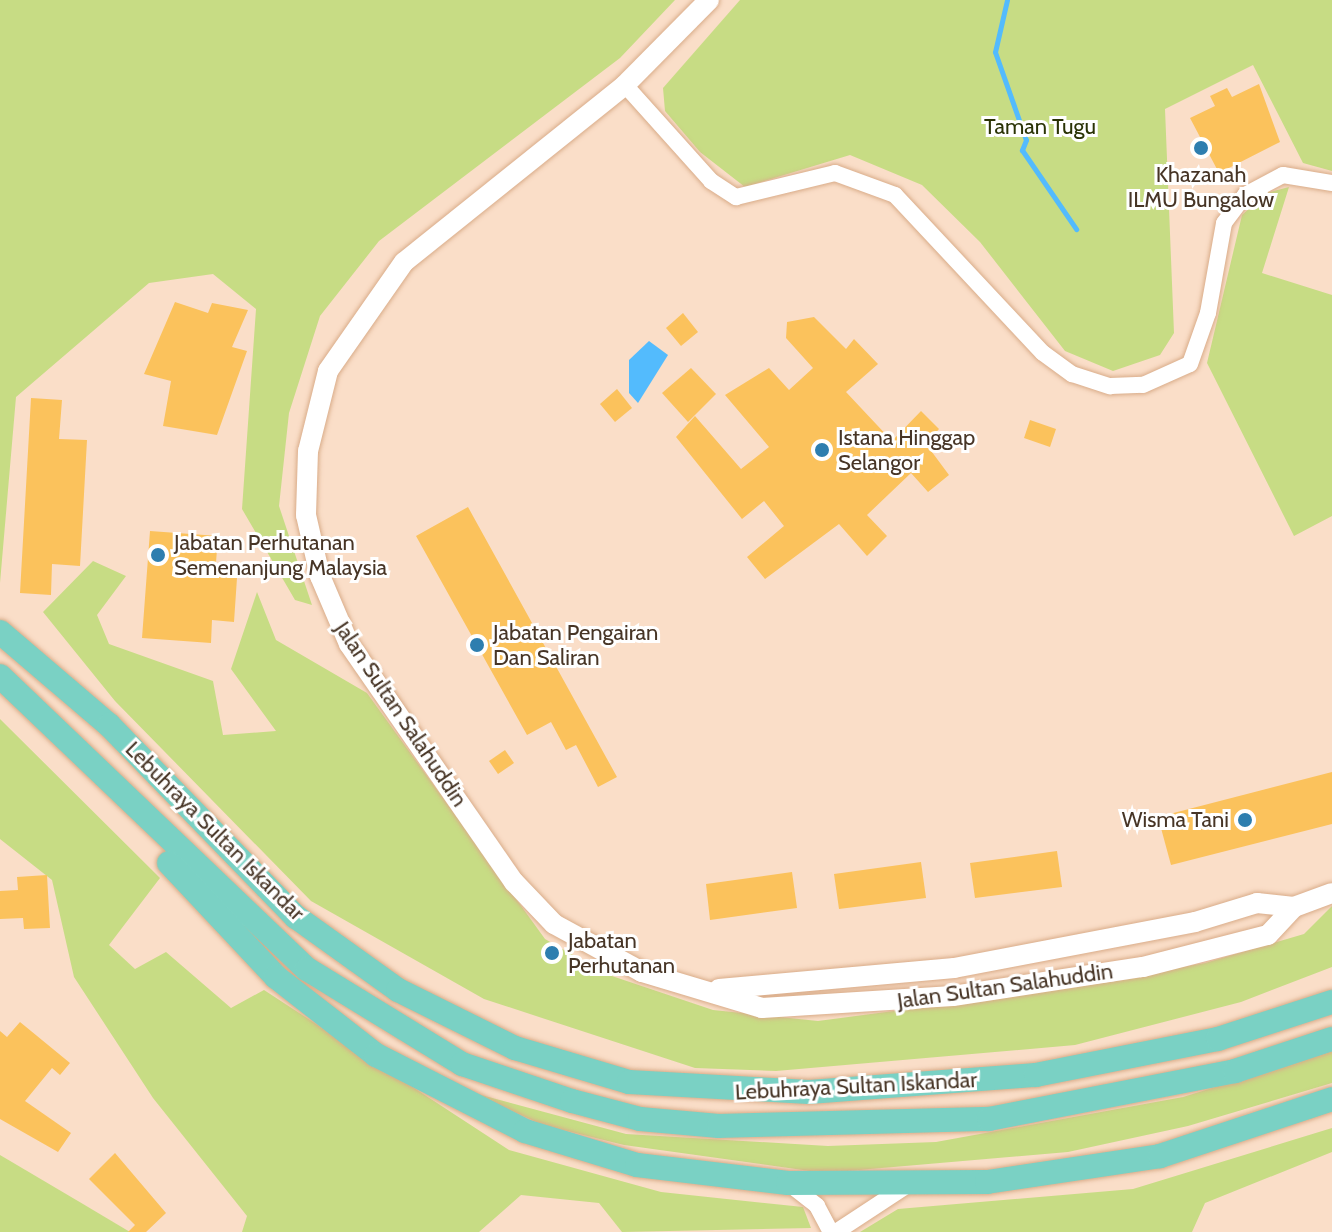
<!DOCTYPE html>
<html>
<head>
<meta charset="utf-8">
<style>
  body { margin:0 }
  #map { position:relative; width:1332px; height:1232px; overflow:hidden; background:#fadec8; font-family:Cabin,sans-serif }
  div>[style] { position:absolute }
  .green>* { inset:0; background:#c7dc84 }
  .water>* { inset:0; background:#53bbfd }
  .stream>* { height:5px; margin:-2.5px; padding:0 2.5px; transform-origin:2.5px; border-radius:2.5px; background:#53bbfd }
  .building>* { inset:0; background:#fbc25c }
  .roads { filter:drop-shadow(0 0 2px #d9ac89) drop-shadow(0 0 2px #d9ac89) }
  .minor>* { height:16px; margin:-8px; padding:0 8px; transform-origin:8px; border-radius:8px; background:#fff }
  .tertiary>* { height:20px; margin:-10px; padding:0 10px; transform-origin:10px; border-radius:10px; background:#fff }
  .primary>* { height:24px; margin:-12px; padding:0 12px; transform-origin:12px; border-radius:12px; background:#7ad1c4 }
  .dots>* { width:22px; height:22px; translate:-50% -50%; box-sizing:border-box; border:4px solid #fff; border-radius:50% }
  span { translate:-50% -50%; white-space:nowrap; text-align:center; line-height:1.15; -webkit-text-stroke:6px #fff; paint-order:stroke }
  .park-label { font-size:22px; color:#2a3305 }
  .poi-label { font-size:22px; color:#473526 }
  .left { translate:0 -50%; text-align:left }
  .right { translate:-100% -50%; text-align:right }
  .street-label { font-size:22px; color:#473526 }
</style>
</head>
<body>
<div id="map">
  <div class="green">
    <div style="clip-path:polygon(0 0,675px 0,620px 58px,379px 241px,320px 316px,289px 413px,279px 506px,312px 605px,295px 600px,242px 509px,256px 309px,213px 274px,149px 283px,16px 397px,0 583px)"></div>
    <div style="clip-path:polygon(740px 0,1332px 0,1332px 171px,1303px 163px,1253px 65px,1165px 109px,1174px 333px,1160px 355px,1113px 371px,1065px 351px,980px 242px,922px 185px,850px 155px,745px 187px,700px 152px,665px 111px,663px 88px)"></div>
    <div style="clip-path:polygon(1289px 187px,1262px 273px,1332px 295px,1332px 516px,1294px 536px,1207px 363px,1242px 215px,1266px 193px)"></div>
    <div style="clip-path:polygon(93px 561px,126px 576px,97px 615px,109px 644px,213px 681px,223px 735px,276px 731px,231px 669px,257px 592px,276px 640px,367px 693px,545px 939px,606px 974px,713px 1010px,818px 1021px,1053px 990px,1205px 963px,1304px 934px,1332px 906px,1332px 967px,1241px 1002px,1075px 1045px,776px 1071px,695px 1068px,484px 999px,311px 901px,115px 701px,43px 612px)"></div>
    <div style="clip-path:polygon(0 719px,160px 878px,109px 945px,135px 969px,166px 952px,231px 1008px,264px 990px,509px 1150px,661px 1192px,803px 1207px,811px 1228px,622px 1232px,599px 1203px,521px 1195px,479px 1232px,242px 1232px,247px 1216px,153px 1098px,74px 977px,52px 880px,0 839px)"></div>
    <div style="clip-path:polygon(1332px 1051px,1332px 1083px,1188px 1126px,1068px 1152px,824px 1173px,624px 1145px,543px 1125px,470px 1092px,626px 1134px,828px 1146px,936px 1142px,1183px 1097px)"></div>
    <div style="clip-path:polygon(1332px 1128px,1332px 1152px,1205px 1203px,1192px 1232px,860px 1232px,898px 1209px,1133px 1189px)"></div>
    <div style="clip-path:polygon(0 1155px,83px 1204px,130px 1232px,0 1232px)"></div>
  </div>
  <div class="water">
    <div style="clip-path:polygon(649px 341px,668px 355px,638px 403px,629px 393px,629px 360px)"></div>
  </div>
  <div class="stream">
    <div style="left:1007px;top:0;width:53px;rotate:103deg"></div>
    <div style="left:995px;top:52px;width:93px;rotate:70.6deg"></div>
    <div style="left:1026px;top:140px;width:11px;rotate:112deg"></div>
    <div style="left:1022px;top:150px;width:96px;rotate:55.6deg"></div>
  </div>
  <div class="building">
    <div style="clip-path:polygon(1259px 84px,1280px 142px,1219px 173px,1190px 118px,1215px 106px,1210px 96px,1227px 88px,1232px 97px)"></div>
    <div style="clip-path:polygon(175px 302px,208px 313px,212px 303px,248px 310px,232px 347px,247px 351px,217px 435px,163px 426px,171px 381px,144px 374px)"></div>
    <div style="clip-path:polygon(683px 313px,698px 332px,681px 346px,666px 328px)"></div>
    <div style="clip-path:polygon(814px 317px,846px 349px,854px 339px,878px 364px,846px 392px,892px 441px,921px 411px,939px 429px,926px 444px,949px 475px,928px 492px,911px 473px,867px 515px,887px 536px,867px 556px,839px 524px,765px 579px,747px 557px,784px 526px,764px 501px,742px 519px,676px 437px,695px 416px,741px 469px,769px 447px,725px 395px,769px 368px,789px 390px,813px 368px,786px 338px,787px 322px)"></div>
    <div style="clip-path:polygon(691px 368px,716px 394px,688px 422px,662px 393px)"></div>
    <div style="clip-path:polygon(617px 389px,632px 408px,615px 422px,600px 404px)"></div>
    <div style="clip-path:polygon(31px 398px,62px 400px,59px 439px,87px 440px,80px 566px,52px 564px,51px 595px,20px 593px)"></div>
    <div style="clip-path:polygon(1030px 420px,1056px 429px,1050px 447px,1024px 438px)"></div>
    <div style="clip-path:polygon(468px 507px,617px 777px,598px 787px,576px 745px,566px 750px,551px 722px,527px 735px,416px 536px)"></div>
    <div style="clip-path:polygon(150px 531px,218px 536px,215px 576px,237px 578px,234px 622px,212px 620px,211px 643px,142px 638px)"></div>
    <div style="clip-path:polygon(505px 750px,514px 763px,498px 774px,489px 761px)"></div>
    <div style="clip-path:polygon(1332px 772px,1332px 824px,1171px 865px,1158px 817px)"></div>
    <div style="clip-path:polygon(1057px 851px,1062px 887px,975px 898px,970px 863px)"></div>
    <div style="clip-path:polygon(921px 862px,926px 898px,839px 909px,834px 874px)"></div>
    <div style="clip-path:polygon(792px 872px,797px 908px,710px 920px,706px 884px)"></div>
    <div style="clip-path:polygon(47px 875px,50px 928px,24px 929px,23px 918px,0 919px,0 891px,18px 890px,17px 877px)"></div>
    <div style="clip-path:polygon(20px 1022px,70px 1063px,60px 1075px,52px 1068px,25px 1101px,71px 1133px,58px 1152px,0 1119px,0 1031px,7px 1037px)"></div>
    <div style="clip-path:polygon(115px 1153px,166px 1213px,146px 1232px,128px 1232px,135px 1225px,89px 1179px)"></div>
  </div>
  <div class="roads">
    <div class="minor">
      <div style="left:625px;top:85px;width:129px;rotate:48.1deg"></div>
      <div style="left:711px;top:181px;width:30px;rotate:33deg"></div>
      <div style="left:736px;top:197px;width:102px;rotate:-13.6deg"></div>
      <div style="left:835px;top:173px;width:64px;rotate:20.1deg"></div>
      <div style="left:895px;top:195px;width:216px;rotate:46.9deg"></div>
      <div style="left:1043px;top:353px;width:36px;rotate:36deg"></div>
      <div style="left:1072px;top:374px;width:40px;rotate:18deg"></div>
      <div style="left:1110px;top:386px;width:33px;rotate:-2deg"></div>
      <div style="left:1143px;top:385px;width:51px;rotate:-24.1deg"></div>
      <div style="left:1190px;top:364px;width:54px;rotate:-70.6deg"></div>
      <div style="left:1208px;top:313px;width:91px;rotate:-79.9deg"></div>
      <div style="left:1224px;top:223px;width:35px;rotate:-53deg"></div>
      <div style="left:1245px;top:195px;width:43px;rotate:-27.8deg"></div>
      <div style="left:1283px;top:175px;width:50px;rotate:9.3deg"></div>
      <div style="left:788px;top:1183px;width:37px;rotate:38deg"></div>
      <div style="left:817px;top:1206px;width:30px;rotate:62deg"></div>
      <div style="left:836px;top:1232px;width:87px;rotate:-33.3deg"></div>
    </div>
    <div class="tertiary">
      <div style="left:709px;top:0;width:120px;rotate:134.7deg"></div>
      <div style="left:625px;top:85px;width:283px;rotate:141.3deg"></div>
      <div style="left:404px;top:262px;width:133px;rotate:124.9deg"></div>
      <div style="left:328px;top:371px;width:82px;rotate:104deg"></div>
      <div style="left:308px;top:451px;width:64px;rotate:91.8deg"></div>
      <div style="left:306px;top:515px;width:63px;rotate:77.1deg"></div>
      <div style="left:320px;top:576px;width:74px;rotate:66.9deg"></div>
      <div style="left:349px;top:644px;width:290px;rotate:55.3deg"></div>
      <div style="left:514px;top:882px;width:58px;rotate:46.4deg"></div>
      <div style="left:554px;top:924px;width:100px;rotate:28.6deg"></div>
      <div style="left:642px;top:972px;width:125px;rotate:16.7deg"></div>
      <div style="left:762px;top:1008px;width:191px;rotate:-3.6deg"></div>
      <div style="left:953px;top:996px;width:192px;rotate:-8.7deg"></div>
      <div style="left:1143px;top:967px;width:129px;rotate:-14.4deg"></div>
      <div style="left:1268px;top:935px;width:38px;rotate:-47deg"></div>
      <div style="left:719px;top:989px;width:236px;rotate:-5.1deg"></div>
      <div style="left:954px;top:968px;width:245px;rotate:-10.8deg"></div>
      <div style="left:1195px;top:922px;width:65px;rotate:-17deg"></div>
      <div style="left:1257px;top:903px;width:37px;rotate:6deg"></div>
      <div style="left:1294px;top:907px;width:40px;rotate:-20.2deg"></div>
    </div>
    <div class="primary">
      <div style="left:0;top:632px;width:143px;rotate:40.5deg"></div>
      <div style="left:109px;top:725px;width:268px;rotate:45.8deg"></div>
      <div style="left:296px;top:917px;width:125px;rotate:35.6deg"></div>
      <div style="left:398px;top:990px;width:131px;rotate:26.4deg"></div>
      <div style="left:515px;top:1048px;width:119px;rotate:16.6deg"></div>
      <div style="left:629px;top:1082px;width:180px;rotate:3.2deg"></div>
      <div style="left:809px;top:1092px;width:228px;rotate:-4.3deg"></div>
      <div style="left:1036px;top:1075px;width:186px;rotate:-11.2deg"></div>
      <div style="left:1218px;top:1039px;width:120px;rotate:-18deg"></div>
      <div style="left:0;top:676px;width:424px;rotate:43.7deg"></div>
      <div style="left:307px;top:969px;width:182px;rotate:31.5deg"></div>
      <div style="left:462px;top:1064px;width:116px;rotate:18.6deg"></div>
      <div style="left:572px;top:1101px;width:70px;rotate:14.8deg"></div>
      <div style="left:640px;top:1119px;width:79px;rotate:5.1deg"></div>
      <div style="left:719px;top:1126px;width:270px;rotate:-1.5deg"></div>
      <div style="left:989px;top:1119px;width:251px;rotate:-11deg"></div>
      <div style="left:1235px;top:1071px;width:102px;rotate:-18.3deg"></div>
      <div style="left:169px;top:863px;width:156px;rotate:46.8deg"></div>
      <div style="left:276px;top:977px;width:127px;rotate:38deg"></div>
      <div style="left:376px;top:1055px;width:167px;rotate:27deg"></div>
      <div style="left:525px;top:1131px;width:117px;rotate:16.9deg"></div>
      <div style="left:637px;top:1165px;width:152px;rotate:6.8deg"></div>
      <div style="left:788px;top:1183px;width:199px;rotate:-0.3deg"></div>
      <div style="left:987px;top:1182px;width:175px;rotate:-8.5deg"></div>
      <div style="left:1160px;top:1156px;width:181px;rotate:-18.3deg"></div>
    </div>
  </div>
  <div class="dots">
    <div style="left:1201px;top:148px;background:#2e7eaf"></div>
    <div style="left:822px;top:450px;background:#2e7eaf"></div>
    <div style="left:158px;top:555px;background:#2e7eaf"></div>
    <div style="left:477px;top:645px;background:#2e7eaf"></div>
    <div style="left:1245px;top:820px;background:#2e7eaf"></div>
    <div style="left:552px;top:953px;background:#2e7eaf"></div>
  </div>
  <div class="park-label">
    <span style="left:1040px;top:127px">Taman Tugu</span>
  </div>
  <div class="poi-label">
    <span style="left:1201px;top:187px">Khazanah<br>ILMU Bungalow</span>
    <span class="left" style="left:838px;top:450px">Istana Hinggap<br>Selangor</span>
    <span class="left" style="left:174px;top:555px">Jabatan Perhutanan<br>Semenanjung Malaysia</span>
    <span class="left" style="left:493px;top:645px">Jabatan Pengairan<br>Dan Saliran</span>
    <span class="right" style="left:1229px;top:820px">Wisma Tani</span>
    <span class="left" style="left:568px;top:953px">Jabatan<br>Perhutanan</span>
  </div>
  <div class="street-label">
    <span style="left:401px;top:714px;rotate:56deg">Jalan Sultan Salahuddin</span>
    <span style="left:215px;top:831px;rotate:45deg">Lebuhraya Sultan Iskandar</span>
    <span style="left:1005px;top:986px;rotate:-8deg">Jalan Sultan Salahuddin</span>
    <span style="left:856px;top:1086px;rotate:-3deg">Lebuhraya Sultan Iskandar</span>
  </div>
</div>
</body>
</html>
